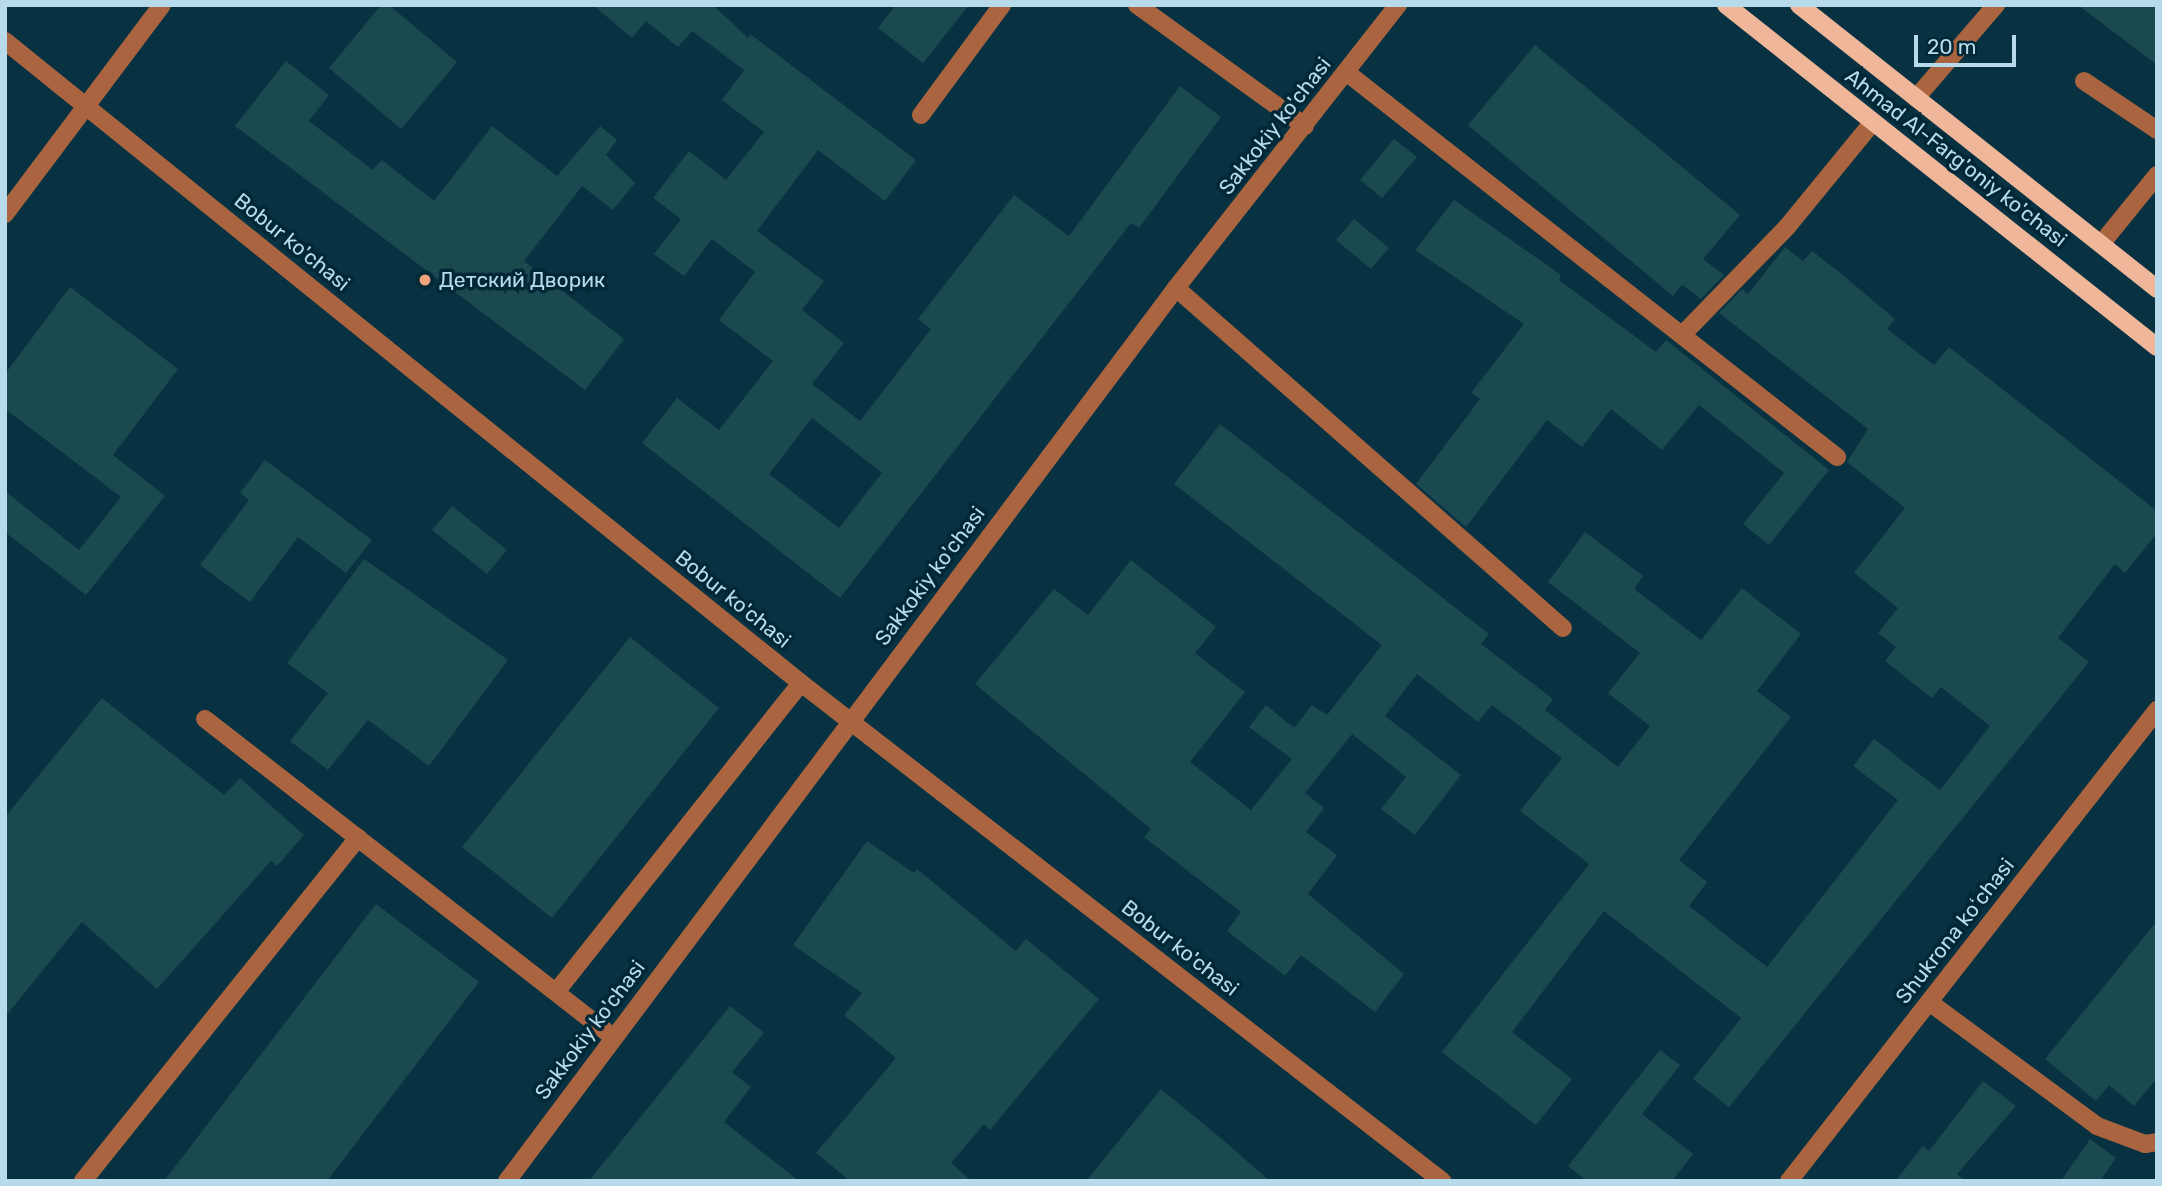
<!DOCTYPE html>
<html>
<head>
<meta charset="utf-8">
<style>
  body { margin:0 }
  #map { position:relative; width:2162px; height:1186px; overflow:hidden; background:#083241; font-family:Rubik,sans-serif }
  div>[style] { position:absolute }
  .building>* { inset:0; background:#1a4950 }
  .minor>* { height:18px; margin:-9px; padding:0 9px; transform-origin:9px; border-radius:9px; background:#aa6540 }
  .major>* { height:18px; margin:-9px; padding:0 9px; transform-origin:9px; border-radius:9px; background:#f0b69a }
  .dots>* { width:19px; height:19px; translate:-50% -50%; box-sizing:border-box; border:4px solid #002836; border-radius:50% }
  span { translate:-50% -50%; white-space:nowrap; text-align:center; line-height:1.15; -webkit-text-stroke:7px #002836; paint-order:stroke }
  .street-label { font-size:21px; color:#b8dbeb }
  .poi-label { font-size:21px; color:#b8dbeb }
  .left { translate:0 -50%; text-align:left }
  .frame { position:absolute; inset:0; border:7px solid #b8dbeb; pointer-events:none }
  .scale { position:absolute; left:1914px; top:35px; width:102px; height:32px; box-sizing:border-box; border:4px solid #b8dbeb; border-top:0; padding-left:9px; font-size:21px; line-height:24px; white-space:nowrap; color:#b8dbeb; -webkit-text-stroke:5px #002836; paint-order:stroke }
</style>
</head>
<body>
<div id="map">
  <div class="building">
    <div style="clip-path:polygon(381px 5px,389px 5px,457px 62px,401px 129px,329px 68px)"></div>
    <div style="clip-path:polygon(evenodd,593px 5px,713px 5px,748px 38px,750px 34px,916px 160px,885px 201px,818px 150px,757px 231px,824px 281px,802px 310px,844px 343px,812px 384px,860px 421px,931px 329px,918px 319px,1014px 195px,1069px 236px,1180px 86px,1221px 117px,1139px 228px,1131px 223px,840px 598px,642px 443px,677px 398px,719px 430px,773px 361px,719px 320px,755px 272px,712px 239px,684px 276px,654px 254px,681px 219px,653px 198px,689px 151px,726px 180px,764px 132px,722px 100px,744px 70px,692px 31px,678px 47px,646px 21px,632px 38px,593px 5px,812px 418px,882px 473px,839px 528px,769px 474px,812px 418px)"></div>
    <div style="clip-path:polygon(896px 5px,969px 5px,923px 63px,878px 28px)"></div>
    <div style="clip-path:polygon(2078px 5px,2157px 5px,2157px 65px)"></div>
    <div style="clip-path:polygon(1535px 45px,1740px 215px,1703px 259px,1724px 275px,1701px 299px,1682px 285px,1673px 296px,1468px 125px)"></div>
    <div style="clip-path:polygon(286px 61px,329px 95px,309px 121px,373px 170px,382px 160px,434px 201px,492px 126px,557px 176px,600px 126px,617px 140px,606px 155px,635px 183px,613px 210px,582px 186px,524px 261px,624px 339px,585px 390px,235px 126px)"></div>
    <div style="clip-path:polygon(1394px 139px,1417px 157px,1382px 198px,1360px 180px)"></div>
    <div style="clip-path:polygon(1454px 200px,1561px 275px,1559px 280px,1656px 352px,1666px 340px,1829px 470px,1769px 545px,1743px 524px,1784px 473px,1699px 405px,1662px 450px,1611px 409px,1582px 447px,1547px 420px,1466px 527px,1416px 484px,1480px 399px,1471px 393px,1524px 324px,1415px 250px)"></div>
    <div style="clip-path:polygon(1354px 219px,1389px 248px,1371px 269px,1336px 240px)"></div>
    <div style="clip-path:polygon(1785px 247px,1803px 261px,1812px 251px,1839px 272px,1895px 319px,1887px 329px,1934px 365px,1949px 347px,2157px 511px,2157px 533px,2125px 573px,2115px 564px,2058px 638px,2089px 662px,1729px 1107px,1693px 1079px,1741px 1018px,1604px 911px,1512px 1032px,1572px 1079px,1536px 1125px,1442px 1052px,1589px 864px,1520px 811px,1562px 758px,1492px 705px,1478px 722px,1417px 674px,1385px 716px,1461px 775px,1415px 835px,1381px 809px,1406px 777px,1352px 734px,1305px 793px,1324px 808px,1306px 832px,1337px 855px,1308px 894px,1404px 974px,1375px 1012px,1301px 955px,1285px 976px,1227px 931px,1241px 912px,1144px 837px,1151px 829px,975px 684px,1054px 589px,1088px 615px,1131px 560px,1216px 627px,1195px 653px,1245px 692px,1190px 762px,1251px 810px,1292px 759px,1249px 727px,1266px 705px,1294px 728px,1312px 705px,1327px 715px,1382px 645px,1174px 484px,1220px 424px,1489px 634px,1481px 644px,1553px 699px,1545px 710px,1618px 767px,1650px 726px,1608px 693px,1640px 653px,1548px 582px,1585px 532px,1643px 576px,1634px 589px,1701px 640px,1742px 588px,1801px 634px,1757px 691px,1791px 717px,1679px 860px,1707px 882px,1689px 906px,1767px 967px,1898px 800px,1853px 766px,1874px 739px,1940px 790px,1990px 726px,1941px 687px,1932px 698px,1885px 661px,1896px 647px,1878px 633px,1898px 608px,1854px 573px,1905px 508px,1847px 462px,1868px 429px,1719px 313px,1742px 289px,1748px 294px)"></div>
    <div style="clip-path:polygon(70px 287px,178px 369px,113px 455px,165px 496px,86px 595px,5px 532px,5px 491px,79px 550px,121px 497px,5px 409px,5px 374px)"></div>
    <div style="clip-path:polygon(265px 460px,372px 540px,346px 573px,298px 537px,250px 602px,200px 565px,249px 500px,240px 493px)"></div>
    <div style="clip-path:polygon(452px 506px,507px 550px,487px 574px,432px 530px)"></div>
    <div style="clip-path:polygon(364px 559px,508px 660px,429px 766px,368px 720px,328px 770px,290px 741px,328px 693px,287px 663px)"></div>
    <div style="clip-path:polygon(630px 637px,719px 708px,552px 918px,462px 847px)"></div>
    <div style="clip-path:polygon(102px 698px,224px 795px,240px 778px,304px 835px,277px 866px,271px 861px,157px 989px,82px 922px,5px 1017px,5px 817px)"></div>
    <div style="clip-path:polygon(867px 841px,914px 873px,917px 869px,1016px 951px,1026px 939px,1099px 999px,990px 1130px,984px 1124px,951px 1163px,971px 1181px,850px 1181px,816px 1153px,896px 1058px,844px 1015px,862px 993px,793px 945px)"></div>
    <div style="clip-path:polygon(376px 904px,479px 982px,327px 1181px,164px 1181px)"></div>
    <div style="clip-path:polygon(2157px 921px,2157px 1078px,2134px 1106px,2109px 1085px,2096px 1101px,2045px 1059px)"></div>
    <div style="clip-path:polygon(730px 1006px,764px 1033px,732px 1072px,751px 1087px,724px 1122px,799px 1181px,589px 1181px)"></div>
    <div style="clip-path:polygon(1660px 1050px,1680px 1065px,1642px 1114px,1693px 1154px,1672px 1181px,1587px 1181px,1568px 1166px)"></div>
    <div style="clip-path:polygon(1983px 1081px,2016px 1106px,1957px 1174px,1965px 1181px,1895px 1181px,1923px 1146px,1929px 1151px)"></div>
    <div style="clip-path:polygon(1161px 1089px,1223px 1140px,1270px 1181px,1086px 1181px)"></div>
    <div style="clip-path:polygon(2090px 1139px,2116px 1158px,2100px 1181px,2061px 1181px)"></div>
  </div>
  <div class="minor">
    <div style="left:1137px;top:5px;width:207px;rotate:35.8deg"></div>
    <div style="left:5px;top:41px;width:1023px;rotate:38.89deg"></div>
    <div style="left:801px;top:683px;width:812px;rotate:37.84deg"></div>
    <div style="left:1346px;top:72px;width:624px;rotate:38.1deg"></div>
    <div style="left:2084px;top:81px;width:88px;rotate:33.9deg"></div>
    <div style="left:1916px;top:98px;width:123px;rotate:-49.3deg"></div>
    <div style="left:921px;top:115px;width:137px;rotate:-53.6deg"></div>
    <div style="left:5px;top:214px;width:261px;rotate:-53.1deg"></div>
    <div style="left:2101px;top:244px;width:89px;rotate:-50.9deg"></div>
    <div style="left:1176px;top:288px;width:515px;rotate:41.3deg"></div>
    <div style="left:1684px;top:333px;width:148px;rotate:-45.8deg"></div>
    <div style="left:1787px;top:227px;width:136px;rotate:-50.7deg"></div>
    <div style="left:205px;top:719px;width:517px;rotate:37.93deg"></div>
    <div style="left:556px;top:992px;width:394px;rotate:-51.6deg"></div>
    <div style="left:1929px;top:1002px;width:209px;rotate:36.4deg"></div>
    <div style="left:2097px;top:1126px;width:51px;rotate:20.6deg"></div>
    <div style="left:2145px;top:1144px;width:12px;rotate:-9deg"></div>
    <div style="left:83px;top:1181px;width:440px;rotate:-51.3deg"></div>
    <div style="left:507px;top:1181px;width:1116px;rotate:-53.16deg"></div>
    <div style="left:1176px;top:288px;width:360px;rotate:-51.9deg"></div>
    <div style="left:1789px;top:1181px;width:598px;rotate:-52deg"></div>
  </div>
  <div class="major">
    <div style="left:1726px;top:5px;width:550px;rotate:38.43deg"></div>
    <div style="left:1799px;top:5px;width:457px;rotate:38.4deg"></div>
  </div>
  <div class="dots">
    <div style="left:425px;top:280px;background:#f0a27a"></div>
  </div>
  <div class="street-label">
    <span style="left:1275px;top:126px;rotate:-52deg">Sakkokiy ko'chasi</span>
    <span style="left:1956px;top:158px;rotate:38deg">Ahmad Al-Farg'oniy ko'chasi</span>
    <span style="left:292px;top:242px;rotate:39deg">Bobur ko'chasi</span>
    <span style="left:930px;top:576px;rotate:-53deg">Sakkokiy ko'chasi</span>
    <span style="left:733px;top:599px;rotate:39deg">Bobur ko'chasi</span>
    <span style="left:1955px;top:931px;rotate:-52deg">Shukrona koʻchasi</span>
    <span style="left:1180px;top:948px;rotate:38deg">Bobur ko'chasi</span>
    <span style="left:590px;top:1030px;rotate:-53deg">Sakkokiy ko'chasi</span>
  </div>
  <div class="poi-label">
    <span class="left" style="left:439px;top:280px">Детский Дворик</span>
  </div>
  <div class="frame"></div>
  <div class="scale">20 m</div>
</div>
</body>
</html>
